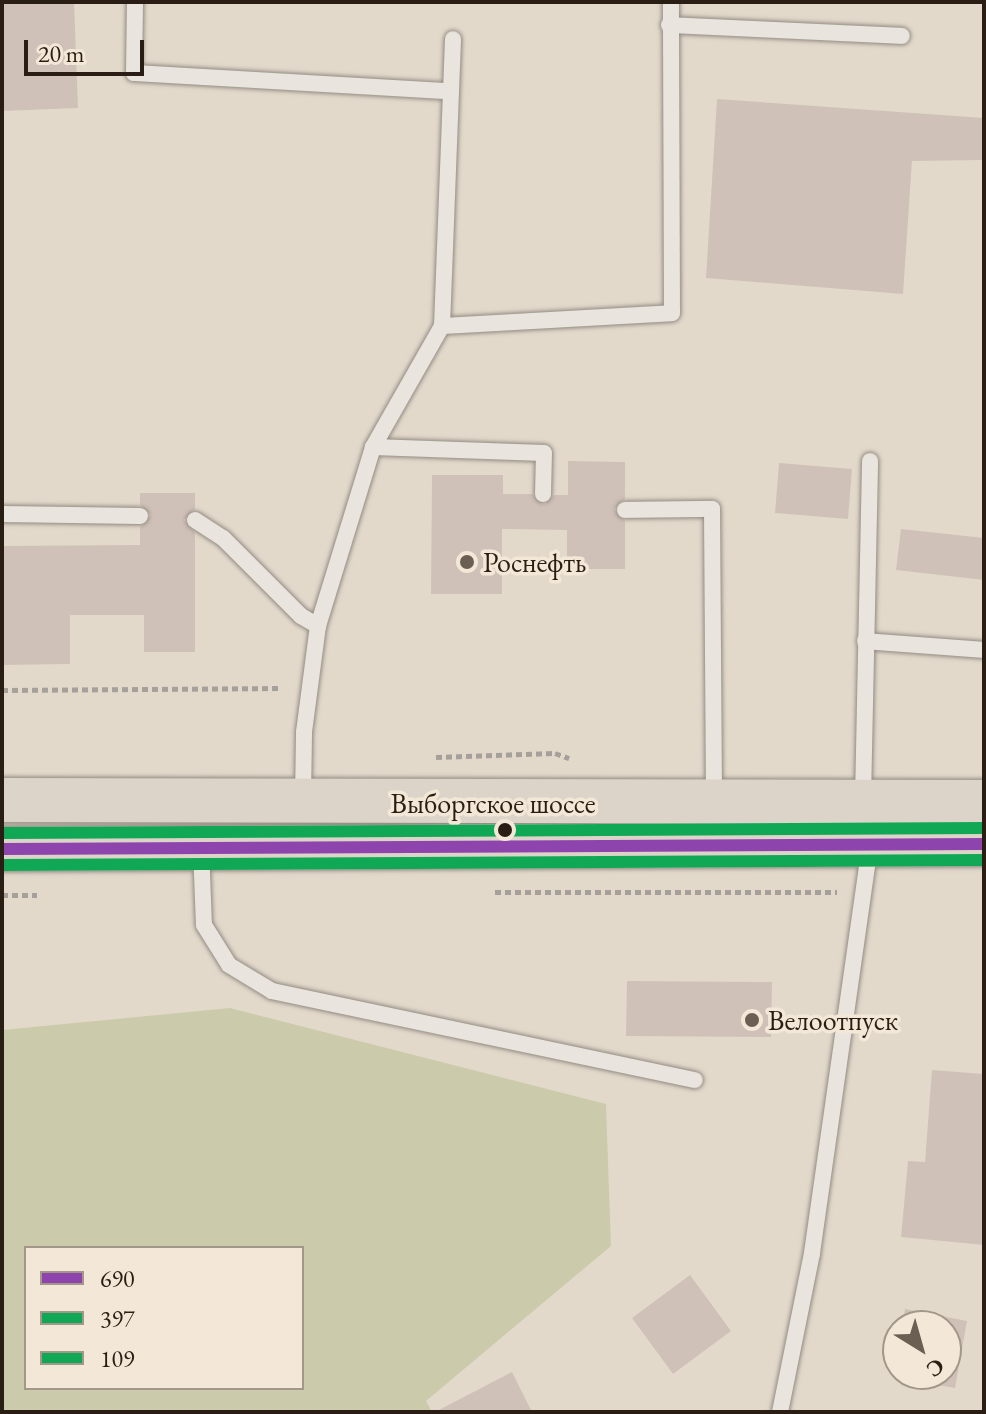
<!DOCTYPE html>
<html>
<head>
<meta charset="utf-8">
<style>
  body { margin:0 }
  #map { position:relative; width:986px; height:1414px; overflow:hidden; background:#e3d9cb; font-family:"EB Garamond",serif }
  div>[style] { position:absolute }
  .green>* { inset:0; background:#cbcbac }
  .building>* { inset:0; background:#d0c1b8 }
  .path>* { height:5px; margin-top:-2.5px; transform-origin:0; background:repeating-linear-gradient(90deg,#a6a09a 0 6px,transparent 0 10px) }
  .roads { filter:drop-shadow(0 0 2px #938c83) drop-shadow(0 0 2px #938c83) }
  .service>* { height:16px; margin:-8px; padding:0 8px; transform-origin:8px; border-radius:8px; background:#e9e4dd }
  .primary>* { height:44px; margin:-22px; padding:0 22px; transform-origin:22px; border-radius:22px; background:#dcd4c8 }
  .bus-1>* { height:12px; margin:-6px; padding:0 6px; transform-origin:6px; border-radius:6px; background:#8e44ad }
  .bus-2>* { height:12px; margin:-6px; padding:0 6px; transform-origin:6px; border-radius:6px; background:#10a855 }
  .bus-3>* { height:12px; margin:-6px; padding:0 6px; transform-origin:6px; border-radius:6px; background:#10a855 }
  .dots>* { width:22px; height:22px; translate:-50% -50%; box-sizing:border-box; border:4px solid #f3e8d7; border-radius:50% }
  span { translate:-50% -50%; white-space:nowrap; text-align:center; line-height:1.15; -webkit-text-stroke:7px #f3e8d7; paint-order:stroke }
  .poi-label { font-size:28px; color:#2a1d14 }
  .left { translate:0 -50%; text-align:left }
  .street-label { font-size:28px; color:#2a1d14 }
  .frame { position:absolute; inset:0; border:4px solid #2a1d14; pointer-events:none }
  .legend { position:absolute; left:24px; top:1246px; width:280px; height:144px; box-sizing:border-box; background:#f3e8d7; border:2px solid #a39789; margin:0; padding:10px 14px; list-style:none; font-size:24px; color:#2a1d14 }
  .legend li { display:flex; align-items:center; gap:16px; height:40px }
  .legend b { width:40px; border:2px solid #a39789 }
  .north { position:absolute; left:882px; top:1310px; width:80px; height:80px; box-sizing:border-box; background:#f3e8d7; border:2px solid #a39789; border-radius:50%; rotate:143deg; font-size:22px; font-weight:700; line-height:32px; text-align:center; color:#2a1d14 }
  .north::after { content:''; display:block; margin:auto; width:28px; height:36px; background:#6b5f54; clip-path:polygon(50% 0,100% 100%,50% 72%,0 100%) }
  .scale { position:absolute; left:24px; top:40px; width:120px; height:36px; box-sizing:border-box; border:4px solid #2a1d14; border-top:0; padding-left:10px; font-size:24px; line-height:28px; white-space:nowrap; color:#2a1d14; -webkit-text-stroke:6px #f3e8d7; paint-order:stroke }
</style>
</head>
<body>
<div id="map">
  <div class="green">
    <div style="clip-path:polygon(evenodd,230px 1008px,606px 1104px,611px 1246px,426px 1401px,432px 1412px,2px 1412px,2px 1030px,230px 1008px,26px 1248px,302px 1248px,302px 1388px,26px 1388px,26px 1248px)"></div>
  </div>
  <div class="building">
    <div style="clip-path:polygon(2px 2px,74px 2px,78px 108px,2px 111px)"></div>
    <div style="clip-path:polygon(717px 99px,984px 118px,984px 160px,912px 161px,903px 294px,706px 278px)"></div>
    <div style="clip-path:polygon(568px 461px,625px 462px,625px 499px,614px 509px,625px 521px,625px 569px,567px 569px,567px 530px,502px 529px,502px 594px,431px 594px,432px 475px,503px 475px,503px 494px,532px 494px,544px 505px,554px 495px,568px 495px)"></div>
    <div style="clip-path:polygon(779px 463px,852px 469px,848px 519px,775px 513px)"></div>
    <div style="clip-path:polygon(140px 493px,195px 493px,195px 509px,184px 520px,195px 533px,195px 652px,144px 652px,144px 615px,70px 615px,70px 664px,2px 665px,2px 546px,140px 545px,140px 527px,151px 515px,140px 505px)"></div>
    <div style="clip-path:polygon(901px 529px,984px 538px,984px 580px,896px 570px)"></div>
    <div style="clip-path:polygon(627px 981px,772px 982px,771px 1037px,626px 1036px)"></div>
    <div style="clip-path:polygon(932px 1070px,984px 1074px,984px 1245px,901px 1237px,908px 1161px,925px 1162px)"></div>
    <div style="clip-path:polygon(690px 1275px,731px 1331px,673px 1374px,632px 1318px)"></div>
    <div style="clip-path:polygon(905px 1309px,967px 1321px,955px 1388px,892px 1377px,898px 1346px,898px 1374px,946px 1374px,946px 1326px,902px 1326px)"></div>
    <div style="clip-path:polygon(512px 1372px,532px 1412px,435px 1412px)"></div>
  </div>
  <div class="path">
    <div style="left:2px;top:690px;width:279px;rotate:-0.4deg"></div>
    <div style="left:436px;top:757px;width:119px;rotate:-1.9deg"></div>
    <div style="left:555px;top:753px;width:15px;rotate:20deg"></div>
    <div style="left:495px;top:892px;width:342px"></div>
    <div style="left:2px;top:895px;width:35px"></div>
  </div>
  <div class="roads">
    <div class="service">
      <div style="left:135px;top:2px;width:71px;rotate:90.8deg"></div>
      <div style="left:134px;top:73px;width:316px;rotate:3.3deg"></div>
      <div style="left:669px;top:25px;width:233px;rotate:2.7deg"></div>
      <div style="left:442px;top:326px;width:230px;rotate:-3.2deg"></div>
      <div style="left:672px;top:313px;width:311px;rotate:-90.2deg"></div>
      <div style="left:373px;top:447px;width:171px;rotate:2deg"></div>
      <div style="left:544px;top:453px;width:41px;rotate:91.4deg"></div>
      <div style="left:625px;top:510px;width:87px;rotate:-0.7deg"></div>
      <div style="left:712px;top:509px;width:290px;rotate:89.6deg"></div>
      <div style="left:2px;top:514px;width:138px;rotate:0.8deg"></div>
      <div style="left:195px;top:520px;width:33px;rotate:33deg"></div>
      <div style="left:223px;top:538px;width:110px;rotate:45deg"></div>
      <div style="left:301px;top:616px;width:20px;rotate:30deg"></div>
      <div style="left:865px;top:641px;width:119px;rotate:4.3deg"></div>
      <div style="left:303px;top:798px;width:66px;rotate:-89.1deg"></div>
      <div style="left:304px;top:732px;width:107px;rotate:-82.5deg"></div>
      <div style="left:318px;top:626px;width:187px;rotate:-72.9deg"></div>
      <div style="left:373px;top:447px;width:139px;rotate:-60.3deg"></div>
      <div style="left:442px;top:326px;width:287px;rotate:-87.8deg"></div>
      <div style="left:863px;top:799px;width:338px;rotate:-88.8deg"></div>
      <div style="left:201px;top:848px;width:77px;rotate:87.8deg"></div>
      <div style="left:204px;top:925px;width:47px;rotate:58deg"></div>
      <div style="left:229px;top:965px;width:50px;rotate:31.2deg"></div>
      <div style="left:272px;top:991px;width:432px;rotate:11.9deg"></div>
      <div style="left:780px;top:1412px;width:162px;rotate:-78.6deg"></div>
      <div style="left:812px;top:1253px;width:410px;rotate:-81.9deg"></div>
    </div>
    <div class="primary">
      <div style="left:2px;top:800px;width:982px;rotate:0.12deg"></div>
      <div style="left:2px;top:849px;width:982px;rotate:-0.29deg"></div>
    </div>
  </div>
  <div class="bus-1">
    <div style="left:2px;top:849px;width:982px;rotate:-0.29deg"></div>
  </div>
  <div class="bus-2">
    <div style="left:2px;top:865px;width:982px;rotate:-0.29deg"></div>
  </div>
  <div class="bus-3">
    <div style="left:2px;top:833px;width:982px;rotate:-0.29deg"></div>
  </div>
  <div class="dots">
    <div style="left:467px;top:562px;background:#6b5f54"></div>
    <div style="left:505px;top:830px;background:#2a1d14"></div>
    <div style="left:752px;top:1020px;background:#6b5f54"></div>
  </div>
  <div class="poi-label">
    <span class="left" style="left:483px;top:562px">Роснефть</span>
    <span class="left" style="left:768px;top:1020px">Велоотпуск</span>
  </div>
  <div class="street-label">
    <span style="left:493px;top:803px">Выборгское шоссе</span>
  </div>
  <div class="frame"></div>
  <ul class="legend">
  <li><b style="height:10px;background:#8e44ad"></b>690</li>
  <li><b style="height:10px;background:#10a855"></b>397</li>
  <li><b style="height:10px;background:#10a855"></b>109</li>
  </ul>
  <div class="north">С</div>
  <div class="scale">20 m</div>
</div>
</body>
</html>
